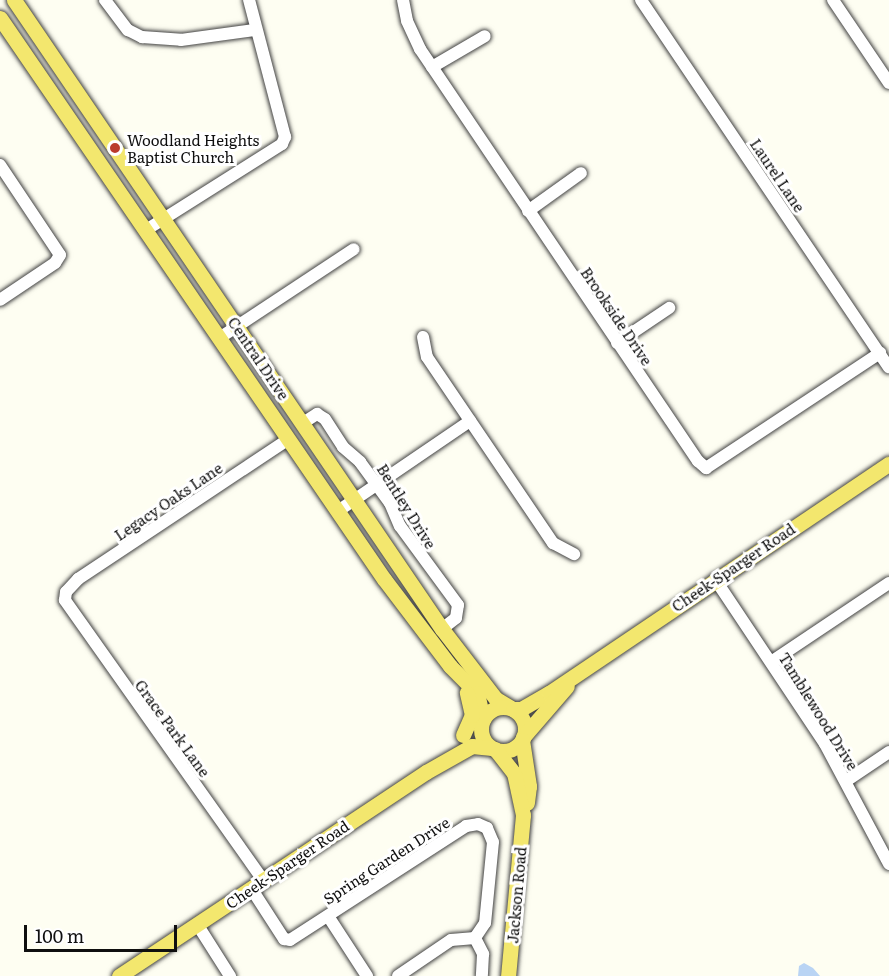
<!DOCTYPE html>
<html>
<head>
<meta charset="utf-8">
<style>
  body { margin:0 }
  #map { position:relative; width:889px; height:976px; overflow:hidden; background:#fefef2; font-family:Literata,serif }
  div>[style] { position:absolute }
  .water>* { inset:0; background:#b9d4f4 }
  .roads { filter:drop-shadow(0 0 2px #424242) drop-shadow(0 0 2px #424242) }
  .minor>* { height:12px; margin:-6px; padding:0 6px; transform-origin:6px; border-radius:6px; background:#fff }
  .major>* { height:15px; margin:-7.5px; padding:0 7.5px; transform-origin:7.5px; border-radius:7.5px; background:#f3e76e }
  .major>.ring { margin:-7.5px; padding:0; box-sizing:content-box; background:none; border:15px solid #f3e76e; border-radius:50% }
  .dots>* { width:16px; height:16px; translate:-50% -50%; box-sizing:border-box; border:3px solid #fff; border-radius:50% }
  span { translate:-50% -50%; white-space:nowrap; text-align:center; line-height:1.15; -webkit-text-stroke:6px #fff; paint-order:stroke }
  .poi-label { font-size:15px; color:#0f0f0f }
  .left { translate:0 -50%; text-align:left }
  .street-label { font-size:15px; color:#0f0f0f }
  .scale { position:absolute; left:24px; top:925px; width:153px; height:27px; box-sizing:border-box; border:3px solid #0f0f0f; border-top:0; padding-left:8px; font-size:18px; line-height:21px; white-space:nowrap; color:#0f0f0f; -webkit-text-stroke:4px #fff; paint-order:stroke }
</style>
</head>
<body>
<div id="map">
  <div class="water">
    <div style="clip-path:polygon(804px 963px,813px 968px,820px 976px,798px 976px,799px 966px)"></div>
  </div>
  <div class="roads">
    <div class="minor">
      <div style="left:105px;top:0;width:38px;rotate:53deg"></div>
      <div style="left:128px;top:30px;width:16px;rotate:27deg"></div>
      <div style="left:142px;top:37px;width:39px;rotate:4deg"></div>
      <div style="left:181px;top:40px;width:74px;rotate:-7.8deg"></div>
      <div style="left:403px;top:0;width:21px;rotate:79deg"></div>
      <div style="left:407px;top:21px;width:31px;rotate:65deg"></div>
      <div style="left:420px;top:49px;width:497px;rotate:56deg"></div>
      <div style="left:698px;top:461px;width:11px;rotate:41deg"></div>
      <div style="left:706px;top:468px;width:209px;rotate:-33.5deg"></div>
      <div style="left:641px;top:0;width:443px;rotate:56deg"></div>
      <div style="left:833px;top:0;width:100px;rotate:56deg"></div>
      <div style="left:432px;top:67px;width:61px;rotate:-30.3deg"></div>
      <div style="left:0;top:165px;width:108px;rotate:56.3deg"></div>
      <div style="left:60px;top:255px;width:9px;rotate:122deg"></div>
      <div style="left:55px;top:263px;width:66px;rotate:146.1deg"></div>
      <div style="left:528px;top:211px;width:65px;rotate:-35.6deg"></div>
      <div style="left:146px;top:230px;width:161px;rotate:-32.3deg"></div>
      <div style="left:282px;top:144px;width:8px;rotate:-67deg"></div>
      <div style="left:285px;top:137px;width:142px;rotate:-104.7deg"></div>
      <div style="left:221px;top:337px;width:159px;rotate:-33.5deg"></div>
      <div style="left:423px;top:337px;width:20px;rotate:79deg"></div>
      <div style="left:427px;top:357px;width:225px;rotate:55.9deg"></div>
      <div style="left:553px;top:543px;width:24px;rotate:28deg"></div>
      <div style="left:617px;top:343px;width:63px;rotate:-33.9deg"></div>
      <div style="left:303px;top:423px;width:17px;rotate:-33deg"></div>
      <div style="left:317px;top:414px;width:9px;rotate:32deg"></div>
      <div style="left:325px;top:419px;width:33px;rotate:57deg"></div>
      <div style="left:343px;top:447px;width:23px;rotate:41deg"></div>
      <div style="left:360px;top:462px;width:51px;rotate:53.8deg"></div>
      <div style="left:390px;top:503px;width:25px;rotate:67deg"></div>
      <div style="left:400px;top:526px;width:98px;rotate:53.7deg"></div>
      <div style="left:458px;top:605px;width:13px;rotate:99deg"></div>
      <div style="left:456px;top:618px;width:18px;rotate:142deg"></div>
      <div style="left:338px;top:511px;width:160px;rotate:-34.3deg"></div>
      <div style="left:715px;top:579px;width:198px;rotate:56.3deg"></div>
      <div style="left:825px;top:744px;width:136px;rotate:61.9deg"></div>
      <div style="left:771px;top:662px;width:142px;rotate:-33.8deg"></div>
      <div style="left:846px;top:781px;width:52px;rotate:-34deg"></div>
      <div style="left:263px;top:880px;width:343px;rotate:-125.3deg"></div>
      <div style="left:65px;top:600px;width:8px;rotate:-83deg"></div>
      <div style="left:66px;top:592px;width:18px;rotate:-47deg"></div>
      <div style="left:78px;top:579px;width:253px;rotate:-33.6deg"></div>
      <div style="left:251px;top:888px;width:61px;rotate:57.1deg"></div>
      <div style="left:284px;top:939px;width:6px;rotate:9deg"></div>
      <div style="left:290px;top:940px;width:210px;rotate:-32.9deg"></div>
      <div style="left:466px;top:826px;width:12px;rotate:-9deg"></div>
      <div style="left:478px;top:824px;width:10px;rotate:24deg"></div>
      <div style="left:487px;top:828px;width:15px;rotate:67deg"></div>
      <div style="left:493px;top:842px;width:81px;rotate:95.6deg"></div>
      <div style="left:485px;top:923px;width:18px;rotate:124deg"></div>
      <div style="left:328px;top:916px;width:72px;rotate:57deg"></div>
      <div style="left:197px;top:924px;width:62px;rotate:57.6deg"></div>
      <div style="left:475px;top:938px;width:18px;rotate:63deg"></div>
      <div style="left:483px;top:954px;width:22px;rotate:93deg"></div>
      <div style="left:398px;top:976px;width:64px;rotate:-34.2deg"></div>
      <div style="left:451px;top:940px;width:24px;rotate:-5deg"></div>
    </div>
    <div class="major">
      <div style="left:14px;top:0;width:761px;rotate:55.77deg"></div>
      <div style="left:442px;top:629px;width:88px;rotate:52.4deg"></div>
      <div style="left:496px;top:699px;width:17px;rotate:31deg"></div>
      <div style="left:0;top:18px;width:680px;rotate:55.61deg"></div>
      <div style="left:384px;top:579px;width:109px;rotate:52.8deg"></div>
      <div style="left:450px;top:666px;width:38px;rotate:45deg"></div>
      <div style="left:477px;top:693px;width:27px;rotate:77deg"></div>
      <div class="ring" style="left:481px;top:707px;width:29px;height:29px"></div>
      <div style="left:513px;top:709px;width:8px"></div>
      <div style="left:521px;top:709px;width:32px;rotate:-30deg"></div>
      <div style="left:549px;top:693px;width:410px;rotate:-34deg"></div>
      <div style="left:463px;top:735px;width:22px;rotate:-66deg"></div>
      <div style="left:472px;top:715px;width:23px;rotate:-103deg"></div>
      <div style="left:523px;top:737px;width:67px;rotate:-49.2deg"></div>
      <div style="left:522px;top:740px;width:47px;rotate:81.3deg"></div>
      <div style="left:529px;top:786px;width:17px;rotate:97deg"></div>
      <div style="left:495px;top:749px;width:31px;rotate:52deg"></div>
      <div style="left:514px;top:773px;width:43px;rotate:77.9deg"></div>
      <div style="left:523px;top:815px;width:162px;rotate:95.3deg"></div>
      <div style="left:119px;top:976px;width:369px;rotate:-33.6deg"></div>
      <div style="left:426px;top:772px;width:53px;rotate:-29.5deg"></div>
      <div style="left:472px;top:746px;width:20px;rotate:6deg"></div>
    </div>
  </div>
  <div class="dots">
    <div style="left:115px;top:148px;background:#bb3c2c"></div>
  </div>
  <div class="poi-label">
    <span class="left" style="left:127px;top:148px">Woodland Heights<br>Baptist Church</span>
  </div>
  <div class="street-label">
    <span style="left:778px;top:175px;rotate:56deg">Laurel Lane</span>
    <span style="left:617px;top:316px;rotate:56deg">Brookside Drive</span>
    <span style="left:259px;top:358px;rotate:56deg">Central Drive</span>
    <span style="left:168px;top:501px;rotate:-34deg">Legacy Oaks Lane</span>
    <span style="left:407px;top:506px;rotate:58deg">Bentley Drive</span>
    <span style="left:733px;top:567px;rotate:-34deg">Cheek-Sparger Road</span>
    <span style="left:819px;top:711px;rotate:58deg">Tamblewood Drive</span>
    <span style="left:173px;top:728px;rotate:54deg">Grace Park Lane</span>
    <span style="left:386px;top:860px;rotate:-33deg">Spring Garden Drive</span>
    <span style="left:287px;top:864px;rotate:-34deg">Cheek-Sparger Road</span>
    <span style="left:516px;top:895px;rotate:-85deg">Jackson Road</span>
  </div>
  <div class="scale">100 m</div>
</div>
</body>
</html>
